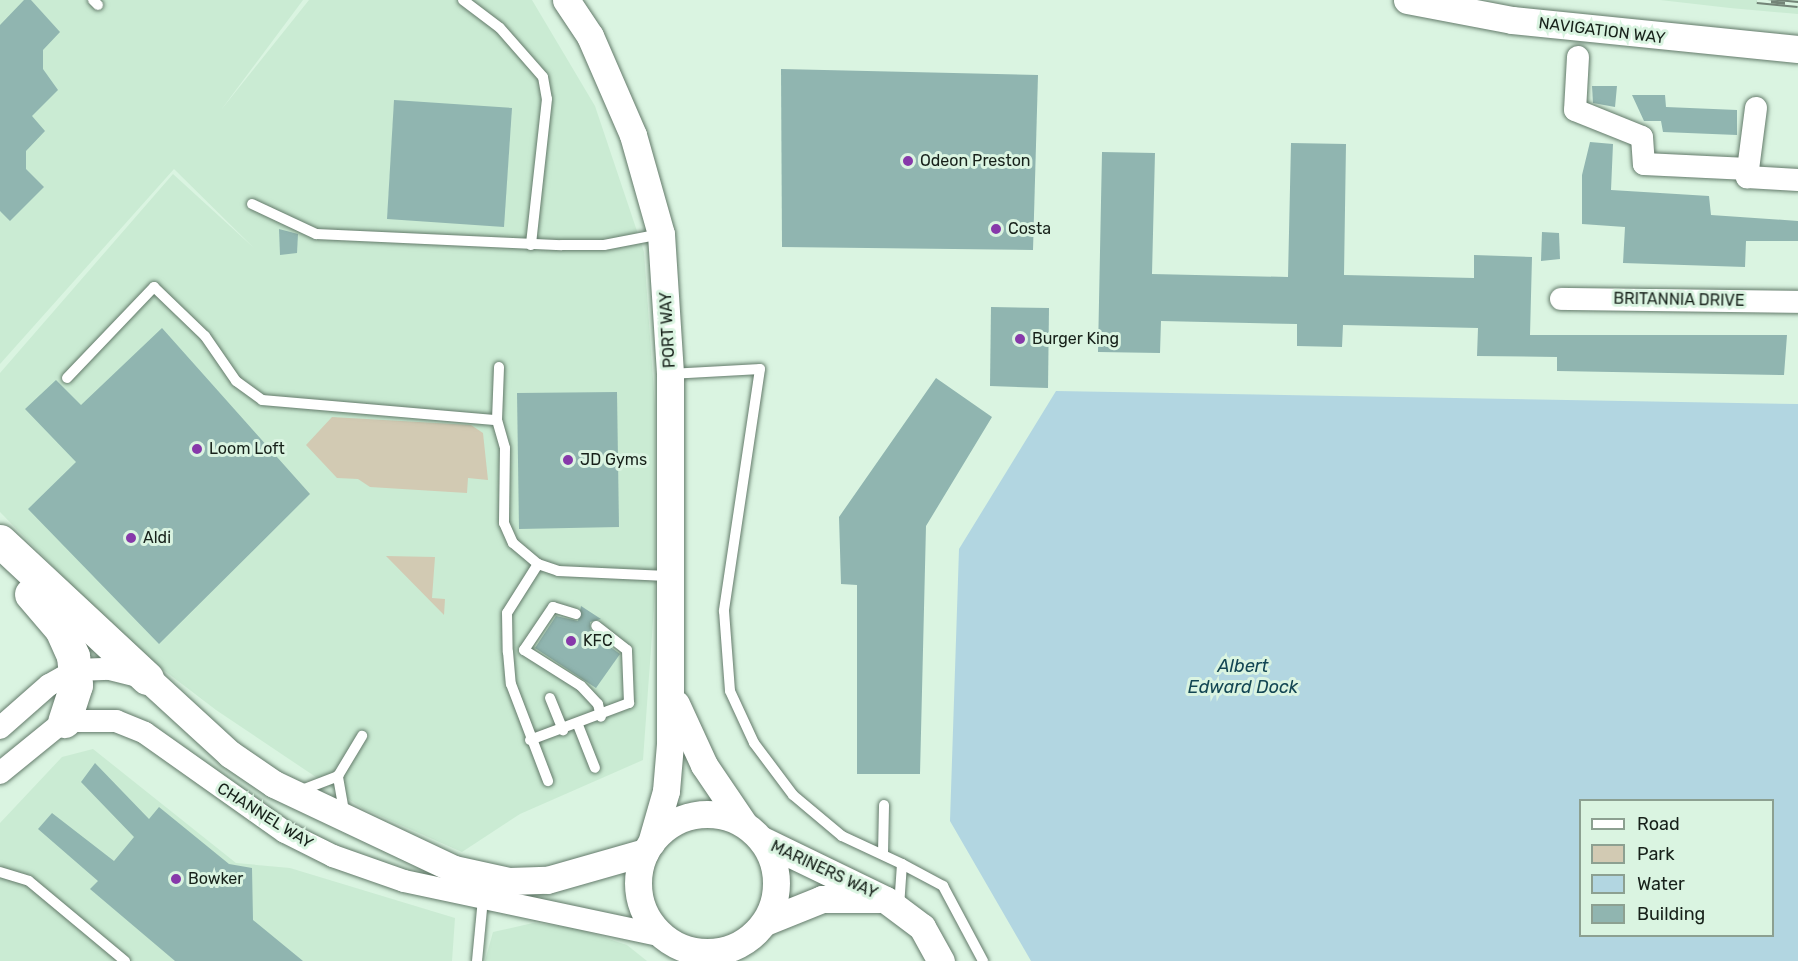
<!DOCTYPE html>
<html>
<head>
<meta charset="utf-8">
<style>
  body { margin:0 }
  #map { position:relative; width:1798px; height:961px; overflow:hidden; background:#daf4e1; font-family:Rubik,sans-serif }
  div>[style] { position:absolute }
  .built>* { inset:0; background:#caebd3 }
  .green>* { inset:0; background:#d2cab3 }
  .water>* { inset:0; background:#b2d6e1 }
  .building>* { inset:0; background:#90b5b0 }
  .roads { filter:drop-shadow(0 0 2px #637a6a) drop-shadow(0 0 2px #637a6a) }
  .service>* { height:10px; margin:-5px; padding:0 5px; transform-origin:5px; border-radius:5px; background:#fff }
  .minor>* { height:22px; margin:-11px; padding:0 11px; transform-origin:11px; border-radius:11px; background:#fff }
  .tertiary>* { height:27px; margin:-13.5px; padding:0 13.5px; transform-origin:13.5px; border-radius:13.5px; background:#fff }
  .tertiary>.ring { margin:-13.5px; padding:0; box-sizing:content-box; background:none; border:27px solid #fff; border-radius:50% }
  .trunk>* { height:33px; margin:-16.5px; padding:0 16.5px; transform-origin:16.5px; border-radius:16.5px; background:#fff }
  .rail>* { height:7px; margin-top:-3.5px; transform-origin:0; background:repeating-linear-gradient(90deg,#daf4e1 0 14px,#738477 0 28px); box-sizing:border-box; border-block:2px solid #738477 }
  .dots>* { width:16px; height:16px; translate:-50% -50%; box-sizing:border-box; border:3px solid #daf4e1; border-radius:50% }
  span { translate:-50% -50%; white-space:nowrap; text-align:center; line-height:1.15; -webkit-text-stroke:6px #daf4e1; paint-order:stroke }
  .street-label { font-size:16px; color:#17211a }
  .poi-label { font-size:16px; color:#17211a }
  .left { translate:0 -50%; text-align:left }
  .water-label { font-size:18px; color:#134653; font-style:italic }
  .legend { position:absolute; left:1579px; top:799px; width:195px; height:138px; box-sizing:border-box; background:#daf4e1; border:2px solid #8ca091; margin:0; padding:8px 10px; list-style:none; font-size:18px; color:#17211a }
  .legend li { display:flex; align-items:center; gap:12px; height:30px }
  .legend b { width:30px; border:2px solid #8ca091 }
</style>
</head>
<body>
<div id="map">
  <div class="built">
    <div style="clip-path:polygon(0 0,303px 0,221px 110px,309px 0,532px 0,595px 106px,644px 252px,655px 407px,655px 593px,643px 760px,520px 814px,462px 852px,362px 808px,216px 710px,127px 642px,0 512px,0 373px,173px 174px,254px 248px,174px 169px,0 364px)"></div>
    <div style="clip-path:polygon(1660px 0,1798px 0,1798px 14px,1730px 8px)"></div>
    <div style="clip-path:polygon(93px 749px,236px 863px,290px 868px,455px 918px,452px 961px,0 961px,0 823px,62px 757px)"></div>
    <div style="clip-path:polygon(533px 923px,575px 928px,627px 945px,647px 961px,485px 961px,493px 932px)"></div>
  </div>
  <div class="green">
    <div style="clip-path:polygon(332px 417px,471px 425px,483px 433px,488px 480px,468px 478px,467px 493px,370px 487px,358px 479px,337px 478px,306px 445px)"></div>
    <div style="clip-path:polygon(386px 556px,435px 557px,432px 598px,445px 599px,444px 615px)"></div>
  </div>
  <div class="water">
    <div style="clip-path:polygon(evenodd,1056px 391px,1798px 404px,1798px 961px,1031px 961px,950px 821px,959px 549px,1056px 391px,1580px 800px,1772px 800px,1772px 936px,1580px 936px,1580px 800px)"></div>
  </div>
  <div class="building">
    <div style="clip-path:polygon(24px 0,31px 0,60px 32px,43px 50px,43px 69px,58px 90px,32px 116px,45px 131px,26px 151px,26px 169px,44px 187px,10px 221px,0 211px,0 25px)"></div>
    <div style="clip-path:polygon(781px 69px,1038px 75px,1033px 250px,782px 247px)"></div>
    <div style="clip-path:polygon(1592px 86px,1617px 86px,1615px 107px,1593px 103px)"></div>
    <div style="clip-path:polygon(1632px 95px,1665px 95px,1666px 107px,1737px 110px,1737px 135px,1663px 132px,1661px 121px,1644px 121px)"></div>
    <div style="clip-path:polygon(394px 100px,512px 108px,504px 227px,387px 219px)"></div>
    <div style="clip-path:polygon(1590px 142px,1613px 144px,1611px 190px,1709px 196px,1711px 215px,1798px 221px,1798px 241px,1746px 241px,1745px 267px,1623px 263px,1625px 227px,1582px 224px,1582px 175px)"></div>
    <div style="clip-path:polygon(1291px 143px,1346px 144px,1344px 275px,1474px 278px,1474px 255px,1532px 257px,1530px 335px,1787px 335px,1784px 375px,1557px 371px,1557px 357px,1477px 356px,1478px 328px,1343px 325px,1342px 347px,1297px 346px,1297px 324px,1161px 321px,1160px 353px,1098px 352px,1102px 152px,1155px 153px,1152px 274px,1288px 277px)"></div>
    <div style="clip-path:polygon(279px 229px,298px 234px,297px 253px,280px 255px)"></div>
    <div style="clip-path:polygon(1542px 232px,1559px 233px,1560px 259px,1541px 261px)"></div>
    <div style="clip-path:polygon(991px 307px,1049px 308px,1048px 388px,990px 386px)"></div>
    <div style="clip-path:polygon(162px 328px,310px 494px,159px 644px,28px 509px,76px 462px,25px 409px,56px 380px,81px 405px)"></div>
    <div style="clip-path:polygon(936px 378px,992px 417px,926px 526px,920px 774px,857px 774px,857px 585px,841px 584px,839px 517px)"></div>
    <div style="clip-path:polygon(617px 392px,619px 527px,519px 529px,517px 393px)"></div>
    <div style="clip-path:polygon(581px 606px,601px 619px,590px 622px,591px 633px,620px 654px,596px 688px,535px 648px,556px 616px,578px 621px)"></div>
    <div style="clip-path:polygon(95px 763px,149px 819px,159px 807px,229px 864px,252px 868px,253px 920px,303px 961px,175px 961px,90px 889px,98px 881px,38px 829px,52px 813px,114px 861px,134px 837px,81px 782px)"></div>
  </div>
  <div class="roads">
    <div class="service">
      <div style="left:93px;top:0;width:7px;rotate:45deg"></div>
      <div style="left:463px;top:0;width:46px;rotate:37.1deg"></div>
      <div style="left:500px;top:28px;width:65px;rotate:48.7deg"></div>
      <div style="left:543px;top:77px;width:22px;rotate:80deg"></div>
      <div style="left:547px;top:99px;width:147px;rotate:96.3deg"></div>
      <div style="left:252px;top:204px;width:71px;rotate:25.1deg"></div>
      <div style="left:316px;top:234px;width:246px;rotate:2.6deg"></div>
      <div style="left:562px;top:245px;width:42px"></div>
      <div style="left:604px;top:245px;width:58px;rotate:-10.9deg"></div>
      <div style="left:670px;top:374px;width:90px;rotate:-3.2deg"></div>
      <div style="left:760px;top:369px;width:245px;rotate:98.5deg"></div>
      <div style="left:724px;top:611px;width:80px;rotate:85.7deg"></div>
      <div style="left:730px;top:691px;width:57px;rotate:65.2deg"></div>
      <div style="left:754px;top:743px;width:65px;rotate:53.1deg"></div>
      <div style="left:793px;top:795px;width:64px;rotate:39.9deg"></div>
      <div style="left:842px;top:836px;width:66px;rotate:25deg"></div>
      <div style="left:902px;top:864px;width:43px;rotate:94deg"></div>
      <div style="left:67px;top:378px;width:126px;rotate:-46.3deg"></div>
      <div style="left:154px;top:287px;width:71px;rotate:43.9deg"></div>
      <div style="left:205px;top:336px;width:55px;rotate:55.4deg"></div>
      <div style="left:236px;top:381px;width:32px;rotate:36deg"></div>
      <div style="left:262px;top:400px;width:236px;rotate:4.9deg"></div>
      <div style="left:497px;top:420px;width:29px;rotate:74deg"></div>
      <div style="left:505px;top:448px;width:75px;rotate:90.8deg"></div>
      <div style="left:504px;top:523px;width:22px;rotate:66deg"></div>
      <div style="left:513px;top:543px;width:33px;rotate:40deg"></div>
      <div style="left:538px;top:564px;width:21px;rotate:19deg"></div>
      <div style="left:558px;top:571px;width:109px;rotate:2.6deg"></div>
      <div style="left:497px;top:420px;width:53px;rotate:-87.8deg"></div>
      <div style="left:538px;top:564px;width:58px;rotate:122.3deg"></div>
      <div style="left:507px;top:613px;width:39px;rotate:89deg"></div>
      <div style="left:508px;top:652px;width:32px;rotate:85deg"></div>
      <div style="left:511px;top:684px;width:104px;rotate:69.1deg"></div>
      <div style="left:576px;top:614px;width:24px;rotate:-163deg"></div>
      <div style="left:553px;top:607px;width:52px;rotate:124deg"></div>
      <div style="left:524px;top:650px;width:67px;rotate:32.3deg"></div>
      <div style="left:581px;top:686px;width:25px;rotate:47deg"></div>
      <div style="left:598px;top:704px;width:13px;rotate:77deg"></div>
      <div style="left:550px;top:698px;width:35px;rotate:68deg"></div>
      <div style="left:578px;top:725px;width:46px;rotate:68.4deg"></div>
      <div style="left:530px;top:740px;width:106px;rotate:-20.5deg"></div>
      <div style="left:629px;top:703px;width:53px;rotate:-92.2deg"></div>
      <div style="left:627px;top:650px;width:39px;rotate:-142deg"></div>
      <div style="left:302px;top:790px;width:39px;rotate:-21deg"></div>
      <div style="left:344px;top:811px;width:36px;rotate:-100deg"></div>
      <div style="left:338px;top:776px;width:47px;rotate:-59deg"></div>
      <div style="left:883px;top:854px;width:49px;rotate:-88.8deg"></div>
      <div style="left:902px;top:864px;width:47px;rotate:28.2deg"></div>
      <div style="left:943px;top:886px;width:85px;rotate:61.9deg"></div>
      <div style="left:0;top:872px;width:30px;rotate:17deg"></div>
      <div style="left:29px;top:881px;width:125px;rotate:39.8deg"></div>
      <div style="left:477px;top:961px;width:62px;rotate:-84.5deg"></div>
    </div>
    <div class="minor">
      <div style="left:1578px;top:57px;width:53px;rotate:93.2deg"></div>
      <div style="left:1575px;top:110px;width:72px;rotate:21.9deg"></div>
      <div style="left:1642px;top:137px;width:27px;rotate:86deg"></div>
      <div style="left:1644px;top:164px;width:104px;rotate:2.8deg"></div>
      <div style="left:1756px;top:108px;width:70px;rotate:97.4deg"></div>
      <div style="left:1747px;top:177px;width:51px;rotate:3.4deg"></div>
      <div style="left:1561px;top:299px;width:237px;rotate:0.7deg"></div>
      <div style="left:0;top:728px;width:65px;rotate:-41.3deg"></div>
      <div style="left:49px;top:685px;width:31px;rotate:-29deg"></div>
      <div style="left:76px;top:670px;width:34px;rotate:-2deg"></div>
      <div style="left:110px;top:669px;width:33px;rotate:14deg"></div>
      <div style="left:0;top:773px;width:82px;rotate:-39.1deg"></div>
      <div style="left:64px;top:721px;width:52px"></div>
      <div style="left:116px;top:721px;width:31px;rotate:22deg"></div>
      <div style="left:145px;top:733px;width:171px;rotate:35.3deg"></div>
      <div style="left:285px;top:832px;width:54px;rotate:26.6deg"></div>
      <div style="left:333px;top:856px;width:75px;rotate:19.4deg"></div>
      <div style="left:404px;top:881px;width:265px;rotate:12deg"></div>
    </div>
    <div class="tertiary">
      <div style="left:566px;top:0;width:43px;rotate:56.3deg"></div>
      <div style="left:590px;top:36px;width:108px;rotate:66.5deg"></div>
      <div style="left:633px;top:135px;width:103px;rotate:74.2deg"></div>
      <div style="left:661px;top:234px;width:141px;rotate:86.3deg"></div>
      <div style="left:670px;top:375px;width:369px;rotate:90deg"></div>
      <div style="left:670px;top:744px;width:47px;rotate:94.9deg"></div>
      <div style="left:666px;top:791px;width:54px;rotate:106.1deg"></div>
      <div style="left:1407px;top:0;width:107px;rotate:10.8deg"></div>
      <div style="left:1512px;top:20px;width:287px;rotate:5.8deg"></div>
      <div style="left:147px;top:678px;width:113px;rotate:42.5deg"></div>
      <div style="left:230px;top:754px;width:53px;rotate:34.3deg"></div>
      <div style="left:274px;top:784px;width:199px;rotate:25.3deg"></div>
      <div style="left:454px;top:869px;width:56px;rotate:12.3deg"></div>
      <div style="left:509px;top:881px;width:38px;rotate:-2deg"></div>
      <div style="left:547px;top:880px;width:102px;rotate:-15.9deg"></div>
      <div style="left:676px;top:704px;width:67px;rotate:65.3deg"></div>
      <div style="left:704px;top:765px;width:71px;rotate:55.9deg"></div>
      <div class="ring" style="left:638px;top:814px;width:111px;height:111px"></div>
      <div style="left:762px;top:840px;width:138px;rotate:25.8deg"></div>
      <div style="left:886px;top:900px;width:45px;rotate:36.9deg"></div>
      <div style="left:922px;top:927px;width:39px;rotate:61deg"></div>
      <div style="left:765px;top:922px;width:61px;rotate:-22deg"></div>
      <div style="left:822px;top:899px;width:57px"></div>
    </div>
    <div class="trunk">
      <div style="left:0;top:541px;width:201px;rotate:43deg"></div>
      <div style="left:31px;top:594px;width:46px;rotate:49.4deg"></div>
      <div style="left:61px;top:629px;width:30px;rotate:66deg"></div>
      <div style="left:73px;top:656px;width:29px;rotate:84deg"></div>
      <div style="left:76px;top:685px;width:38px;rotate:108deg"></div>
    </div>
  </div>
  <div class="rail">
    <div style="left:1757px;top:0;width:41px;rotate:5.6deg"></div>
  </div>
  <div class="dots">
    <div style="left:908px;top:161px;background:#8739aa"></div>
    <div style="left:996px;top:229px;background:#8739aa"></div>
    <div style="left:1020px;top:339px;background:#8739aa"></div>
    <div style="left:197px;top:449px;background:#8739aa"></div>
    <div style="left:568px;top:460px;background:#8739aa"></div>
    <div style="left:131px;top:538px;background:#8739aa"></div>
    <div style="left:571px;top:641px;background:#8739aa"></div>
    <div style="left:176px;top:879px;background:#8739aa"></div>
  </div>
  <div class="street-label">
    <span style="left:1602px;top:31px;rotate:7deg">NAVIGATION WAY</span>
    <span style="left:1679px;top:300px;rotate:1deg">BRITANNIA DRIVE</span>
    <span style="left:668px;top:330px;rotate:-93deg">PORT WAY</span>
    <span style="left:265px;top:816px;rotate:32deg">CHANNEL WAY</span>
    <span style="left:824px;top:870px;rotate:25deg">MARINERS WAY</span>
  </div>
  <div class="poi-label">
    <span class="left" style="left:920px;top:161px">Odeon Preston</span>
    <span class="left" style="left:1008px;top:229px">Costa</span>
    <span class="left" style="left:1032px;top:339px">Burger King</span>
    <span class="left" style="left:209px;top:449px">Loom Loft</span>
    <span class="left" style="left:580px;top:460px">JD Gyms</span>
    <span class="left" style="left:143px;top:538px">Aldi</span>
    <span class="left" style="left:583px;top:641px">KFC</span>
    <span class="left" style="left:188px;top:879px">Bowker</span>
  </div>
  <div class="water-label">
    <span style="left:1243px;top:677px">Albert<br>Edward Dock</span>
  </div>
  <ul class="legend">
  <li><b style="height:8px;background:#fff"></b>Road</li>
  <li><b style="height:16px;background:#d2cab3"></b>Park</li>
  <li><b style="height:16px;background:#b2d6e1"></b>Water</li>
  <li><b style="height:16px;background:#90b5b0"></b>Building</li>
  </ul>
</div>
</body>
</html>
